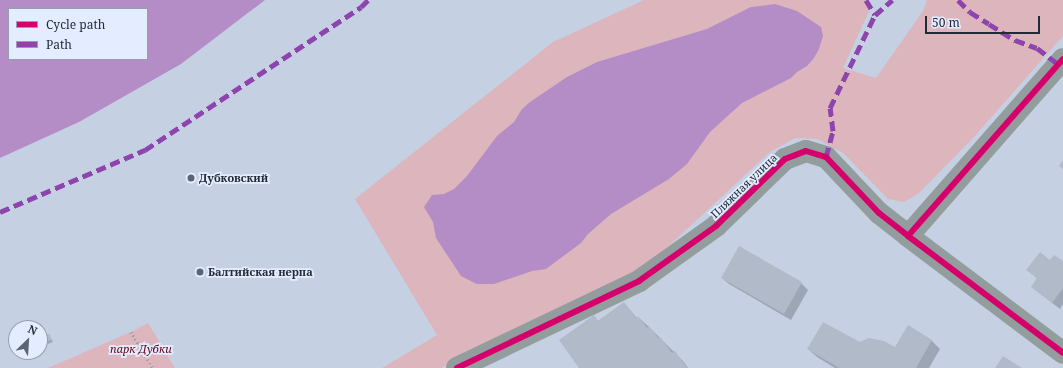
<!DOCTYPE html>
<html>
<head>
<meta charset="utf-8">
<style>
  body { margin:0 }
  #map { position:relative; width:1063px; height:368px; overflow:hidden; background:#c5d0e2; font-family:"Noto Serif",serif }
  div>[style] { position:absolute }
  .green>* { inset:0; background:#ddb5bc }
  .water>* { inset:0; background:#b48dc6 }
  .shadow>* { inset:0; background:#0003 }
  .building>* { inset:0; background:#b1bac8 }
  .path>* { height:2.5px; margin-top:-1.25px; transform-origin:0; background:repeating-linear-gradient(90deg,#939c9e 0 1px,transparent 0 4px) }
  .minor>* { height:22px; margin:-11px; padding:0 11px; transform-origin:11px; border-radius:11px; background:#939d9d }
  .quiet>* { height:5px; margin-top:-2.5px; transform-origin:0; background:repeating-linear-gradient(90deg,#8e44ad 0 10px,transparent 0 15px) }
  .cycleway>* { height:6px; margin:-3px; padding:0 3px; transform-origin:3px; border-radius:3px; background:#d6006c }
  .dots>* { width:11px; height:11px; translate:-50% -50%; box-sizing:border-box; border:2px solid #e3edff; border-radius:50% }
  span { translate:-50% -50%; white-space:nowrap; text-align:center; line-height:1.15; -webkit-text-stroke:3.5px #e3edff; paint-order:stroke }
  .poi-label { font-size:11px; color:#222a36; font-weight:700 }
  .left { translate:0 -50%; text-align:left }
  .street-label { font-size:11px; color:#222a36 }
  .park-label { font-size:11px; color:#5e0010; font-style:italic }
  .legend { position:absolute; left:8px; top:8px; width:140px; height:52px; box-sizing:border-box; background:#e3edff; border:1px solid #969faf; margin:0; padding:5px 7px; list-style:none; font-size:12px; color:#222a36 }
  .legend li { display:flex; align-items:center; gap:8px; height:20px }
  .legend b { width:20px; border:1px solid #969faf }
  .north { position:absolute; left:8px; top:320px; width:40px; height:40px; box-sizing:border-box; background:#e3edff; border:1px solid #969faf; border-radius:50%; rotate:25deg; font-size:11px; font-weight:700; line-height:16px; text-align:center; color:#222a36 }
  .north::after { content:''; display:block; margin:auto; width:14px; height:18px; background:#5b6472; clip-path:polygon(50% 0,100% 100%,50% 72%,0 100%) }
  .scale { position:absolute; left:925px; top:16px; width:115px; height:18px; box-sizing:border-box; border:2px solid #222a36; border-top:0; padding-left:5px; font-size:12px; line-height:14px; white-space:nowrap; color:#222a36; -webkit-text-stroke:3px #e3edff; paint-order:stroke }
</style>
</head>
<body>
<div id="map">
  <div class="green">
    <div style="clip-path:polygon(644px 0,867px 0,869px 11px,843px 68px,876px 78px,923px 11px,927px 0,1063px 0,1063px 36px,973px 138px,918px 194px,904px 202px,888px 199px,843px 153px,817px 139px,795px 138px,770px 152px,645px 268px,441px 368px,382px 368px,437px 335px,355px 199px,553px 42px)"></div>
    <div style="clip-path:polygon(148px 323px,175px 368px,48px 368px,131px 332px)"></div>
  </div>
  <div class="water">
    <div style="clip-path:polygon(evenodd,0 0,265px 0,181px 64px,79px 122px,0 158px,0 0,9px 9px,147px 9px,147px 59px,9px 59px,9px 9px)"></div>
    <div style="clip-path:polygon(775px 4px,797px 11px,821px 27px,823px 36px,819px 49px,814px 58px,807px 66px,797px 72px,791px 78px,742px 103px,710px 132px,687px 164px,669px 179px,611px 214px,588px 234px,581px 243px,546px 269px,532px 271px,494px 284px,477px 284px,461px 276px,436px 238px,433px 222px,424px 207px,432px 195px,444px 194px,454px 189px,467px 176px,497px 136px,514px 122px,522px 109px,530px 102px,567px 77px,597px 62px,707px 29px,751px 7px)"></div>
  </div>
  <div class="shadow">
    <div style="clip-path:polygon(1051px 261px,1063px 263px,1063px 304px,1060px 309px,1032px 287px,1038px 279px,1028px 270px)"></div>
    <div style="clip-path:polygon(722px 278px,801px 283px,808px 290px,791px 320px,729px 284px)"></div>
    <div style="clip-path:polygon(624px 303px,637px 318px,638px 317px,649px 327px,683px 361px,688px 368px,580px 368px,598px 321px)"></div>
    <div style="clip-path:polygon(49px 335px,53px 342px,45px 345px,43px 342px)"></div>
    <div style="clip-path:polygon(931px 340px,940px 349px,929px 368px,835px 368px,817px 357px,808px 349px,860px 343px,895px 348px)"></div>
  </div>
  <div class="building">
    <div style="clip-path:polygon(1063px 160px,1063px 169px,1059px 166px)"></div>
    <div style="clip-path:polygon(739px 246px,802px 282px,784px 314px,721px 278px)"></div>
    <div style="clip-path:polygon(1040px 252px,1050px 260px,1054px 255px,1063px 261px,1063px 288px,1052px 303px,1031px 287px,1037px 278px,1026px 270px)"></div>
    <div style="clip-path:polygon(624px 302px,636px 318px,638px 316px,647px 328px,649px 326px,658px 338px,660px 337px,672px 353px,675px 351px,687px 368px,579px 368px,559px 340px,594px 315px,598px 321px)"></div>
    <div style="clip-path:polygon(823px 322px,860px 342px,869px 338px,884px 341px,895px 347px,908px 325px,932px 340px,916px 368px,839px 368px,807px 349px)"></div>
    <div style="clip-path:polygon(50px 334px,51px 340px,42px 343px,40px 336px)"></div>
    <div style="clip-path:polygon(1003px 356px,1022px 368px,995px 368px)"></div>
  </div>
  <div class="path">
    <div style="left:131px;top:332px;width:42px;rotate:58.6deg"></div>
  </div>
  <div class="minor">
    <div style="left:908px;top:236px;width:194px;rotate:37deg"></div>
    <div style="left:457px;top:368px;width:202px;rotate:-25.5deg"></div>
    <div style="left:639px;top:281px;width:95px;rotate:-35.5deg"></div>
    <div style="left:716px;top:226px;width:96px;rotate:-44.2deg"></div>
    <div style="left:785px;top:159px;width:22px;rotate:-21deg"></div>
    <div style="left:806px;top:151px;width:21px;rotate:17deg"></div>
    <div style="left:826px;top:157px;width:77px;rotate:46.6deg"></div>
    <div style="left:879px;top:213px;width:37px;rotate:38deg"></div>
    <div style="left:908px;top:236px;width:235px;rotate:-48.8deg"></div>
  </div>
  <div class="quiet">
    <div style="left:866px;top:0;width:17px;rotate:59deg"></div>
    <div style="left:958px;top:0;width:17px;rotate:45deg"></div>
    <div style="left:970px;top:12px;width:22px;rotate:32deg"></div>
    <div style="left:989px;top:24px;width:31px;rotate:32deg"></div>
    <div style="left:1015px;top:40px;width:23px;rotate:20deg"></div>
    <div style="left:1037px;top:48px;width:26px;rotate:37deg"></div>
    <div style="left:826px;top:157px;width:27px;rotate:-75deg"></div>
    <div style="left:833px;top:131px;width:23px;rotate:-97deg"></div>
    <div style="left:830px;top:108px;width:103px;rotate:-64.2deg"></div>
    <div style="left:875px;top:15px;width:23px;rotate:-41deg"></div>
    <div style="left:0;top:212px;width:158px;rotate:-23.2deg"></div>
    <div style="left:145px;top:150px;width:259px;rotate:-33.5deg"></div>
    <div style="left:361px;top:7px;width:10px;rotate:-45deg"></div>
  </div>
  <div class="cycleway">
    <div style="left:908px;top:236px;width:194px;rotate:37deg"></div>
    <div style="left:457px;top:368px;width:202px;rotate:-25.5deg"></div>
    <div style="left:639px;top:281px;width:95px;rotate:-35.5deg"></div>
    <div style="left:716px;top:226px;width:96px;rotate:-44.2deg"></div>
    <div style="left:785px;top:159px;width:22px;rotate:-21deg"></div>
    <div style="left:806px;top:151px;width:21px;rotate:17deg"></div>
    <div style="left:826px;top:157px;width:77px;rotate:46.6deg"></div>
    <div style="left:879px;top:213px;width:37px;rotate:38deg"></div>
    <div style="left:908px;top:236px;width:235px;rotate:-48.8deg"></div>
  </div>
  <div class="dots">
    <div style="left:191px;top:178px;background:#5b6472"></div>
    <div style="left:200px;top:272px;background:#5b6472"></div>
  </div>
  <div class="poi-label">
    <span class="left" style="left:199px;top:178px">Дубковский</span>
    <span class="left" style="left:208px;top:272px">Балтийская нерпа</span>
  </div>
  <div class="street-label">
    <span style="left:744px;top:186px;rotate:-44deg">Пляжная улица</span>
  </div>
  <div class="park-label">
    <span style="left:141px;top:349px">парк Дубки</span>
  </div>
  <ul class="legend">
  <li><b style="height:5px;background:#d6006c"></b>Cycle path</li>
  <li><b style="height:5px;background:#8e44ad"></b>Path</li>
  </ul>
  <div class="north">N</div>
  <div class="scale">50 m</div>
</div>
</body>
</html>
